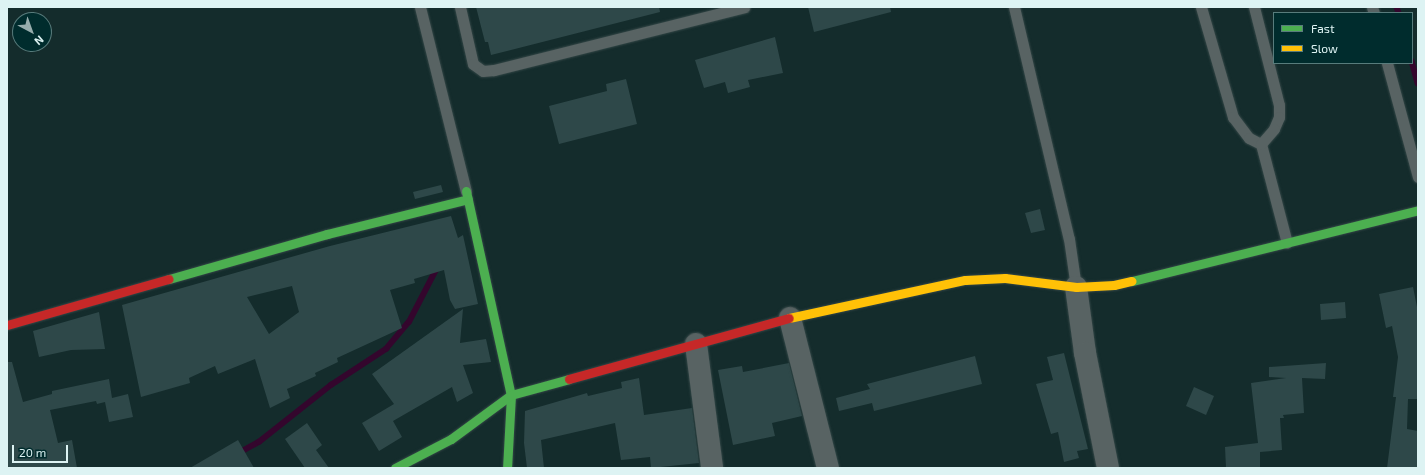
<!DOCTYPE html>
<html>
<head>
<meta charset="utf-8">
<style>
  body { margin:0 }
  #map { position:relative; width:1425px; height:475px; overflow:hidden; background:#142c2c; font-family:"Exo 2",sans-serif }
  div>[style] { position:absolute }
  .stream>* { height:5.5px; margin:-2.75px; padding:0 2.75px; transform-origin:2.75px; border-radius:2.75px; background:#34062d }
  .building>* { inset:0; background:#2e4849 }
  .roads { filter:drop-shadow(0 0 1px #334646) drop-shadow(0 0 1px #334646) }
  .lane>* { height:11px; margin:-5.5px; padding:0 5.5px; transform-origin:5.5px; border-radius:5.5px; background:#586363 }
  .street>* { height:22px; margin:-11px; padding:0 11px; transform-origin:11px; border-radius:11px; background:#586363 }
  .fast>* { height:9px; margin:-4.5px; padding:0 4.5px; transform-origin:4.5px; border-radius:4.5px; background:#4caf50 }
  .slow>* { height:9px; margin:-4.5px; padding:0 4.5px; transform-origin:4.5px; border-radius:4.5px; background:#ffc107 }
  .jam>* { height:9px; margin:-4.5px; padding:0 4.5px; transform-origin:4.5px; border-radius:4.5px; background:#c62828 }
  span { translate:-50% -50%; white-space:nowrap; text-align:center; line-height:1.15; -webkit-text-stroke:3px #002c2d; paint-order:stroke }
  .frame { position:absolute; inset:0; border:8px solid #ddf3f3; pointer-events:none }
  .legend { position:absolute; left:1273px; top:12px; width:140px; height:52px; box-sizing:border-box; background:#002c2d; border:1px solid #587c7c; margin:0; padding:5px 7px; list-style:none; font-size:12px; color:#ddf3f3 }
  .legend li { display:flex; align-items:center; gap:8px; height:20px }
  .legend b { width:20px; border:1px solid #587c7c }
  .north { position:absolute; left:12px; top:12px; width:40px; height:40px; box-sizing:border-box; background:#002c2d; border:1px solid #587c7c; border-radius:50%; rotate:139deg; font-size:11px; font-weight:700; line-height:16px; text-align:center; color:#ddf3f3 }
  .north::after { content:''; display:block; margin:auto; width:14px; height:18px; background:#97adad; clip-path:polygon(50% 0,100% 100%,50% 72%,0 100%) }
  .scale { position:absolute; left:12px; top:445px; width:56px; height:18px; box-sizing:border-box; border:2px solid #ddf3f3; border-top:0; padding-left:5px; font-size:12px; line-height:14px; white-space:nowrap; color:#ddf3f3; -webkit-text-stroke:3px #002c2d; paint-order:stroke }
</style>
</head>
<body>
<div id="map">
  <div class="stream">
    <div style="left:1397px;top:7px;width:6px;rotate:72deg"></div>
    <div style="left:1412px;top:61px;width:23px;rotate:75deg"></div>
    <div style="left:237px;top:454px;width:25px;rotate:-29deg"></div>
    <div style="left:259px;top:442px;width:92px;rotate:-38.4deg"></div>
    <div style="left:331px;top:385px;width:66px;rotate:-33.2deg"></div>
    <div style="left:386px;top:349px;width:35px;rotate:-50deg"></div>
    <div style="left:409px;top:322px;width:63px;rotate:-62.6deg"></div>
  </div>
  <div class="building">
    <div style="clip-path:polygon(476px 7px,659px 7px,660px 12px,491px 55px,488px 42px,485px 42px)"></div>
    <div style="clip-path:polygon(808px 7px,890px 7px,891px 12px,814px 32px)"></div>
    <div style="clip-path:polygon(775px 37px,783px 73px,748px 80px,750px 87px,728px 93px,725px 82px,704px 88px,695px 60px)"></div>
    <div style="clip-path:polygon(626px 79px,637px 124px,559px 144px,549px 106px,607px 91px,606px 84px)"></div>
    <div style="clip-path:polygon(441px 185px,443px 192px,415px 199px,413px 192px)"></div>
    <div style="clip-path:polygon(1040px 209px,1045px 230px,1031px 233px,1025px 213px)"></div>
    <div style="clip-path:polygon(evenodd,451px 216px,458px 238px,463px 235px,478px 304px,455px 309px,450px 300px,444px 270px,414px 279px,415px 283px,390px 290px,402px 328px,337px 358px,338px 362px,315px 373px,316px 376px,287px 389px,290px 398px,270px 408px,255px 359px,218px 374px,215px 366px,189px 378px,190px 383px,141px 397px,122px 305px,330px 246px,451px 216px,292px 286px,299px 312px,269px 334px,247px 297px,292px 286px)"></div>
    <div style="clip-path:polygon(1413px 287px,1418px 312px,1418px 399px,1408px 399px,1407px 429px,1418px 431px,1418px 468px,1387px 468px,1396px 397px,1393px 397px,1398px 357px,1392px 326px,1386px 328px,1379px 294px)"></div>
    <div style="clip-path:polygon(1345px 302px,1346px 318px,1321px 320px,1320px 304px)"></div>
    <div style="clip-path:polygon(463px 309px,460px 343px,486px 339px,491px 362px,463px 365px,473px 393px,457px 402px,452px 387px,393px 421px,402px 437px,379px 451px,362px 423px,394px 404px,372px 374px)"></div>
    <div style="clip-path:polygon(99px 312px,105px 349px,71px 350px,39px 357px,33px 331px)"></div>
    <div style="clip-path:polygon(1064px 353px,1088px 449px,1077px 451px,1079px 458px,1064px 462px,1058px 432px,1051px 434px,1036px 384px,1053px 380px,1047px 357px)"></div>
    <div style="clip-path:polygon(975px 356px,982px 384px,874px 411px,872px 403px,839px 411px,836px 398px,870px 389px,867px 384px)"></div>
    <div style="clip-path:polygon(7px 362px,12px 362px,23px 402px,52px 394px,52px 391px,109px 379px,112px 398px,128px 394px,133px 417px,109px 422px,105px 402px,97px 404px,96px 401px,50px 410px,58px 443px,72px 440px,77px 468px,7px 468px)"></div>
    <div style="clip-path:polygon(789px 363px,802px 416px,772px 423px,775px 436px,733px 445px,718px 370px,742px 366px,743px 372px)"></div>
    <div style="clip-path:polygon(1326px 363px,1325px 379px,1302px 378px,1304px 413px,1283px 415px,1284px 418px,1280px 418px,1282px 450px,1260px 452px,1260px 468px,1226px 468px,1225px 447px,1258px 443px,1251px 383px,1286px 378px,1269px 377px,1269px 367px)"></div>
    <div style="clip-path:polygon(639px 378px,644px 415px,692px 408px,699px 463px,651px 468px,650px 457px,621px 460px,615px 423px,541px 440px,544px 468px,527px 468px,524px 443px,525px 411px,587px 393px,588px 396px,622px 388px,621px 382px)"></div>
    <div style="clip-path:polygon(1194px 387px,1214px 396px,1206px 415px,1186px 406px)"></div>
    <div style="clip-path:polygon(307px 423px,322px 445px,316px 450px,329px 468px,305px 468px,285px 439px)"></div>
    <div style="clip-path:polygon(238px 440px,254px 468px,190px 468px)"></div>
  </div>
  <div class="roads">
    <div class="lane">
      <div style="left:420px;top:7px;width:190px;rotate:76deg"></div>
      <div style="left:460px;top:7px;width:58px;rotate:77.2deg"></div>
      <div style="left:473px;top:64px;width:12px;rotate:35deg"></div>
      <div style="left:483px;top:71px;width:11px;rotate:-5deg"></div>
      <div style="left:494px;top:70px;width:258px;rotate:-14.1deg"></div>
      <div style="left:1014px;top:7px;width:238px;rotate:76.7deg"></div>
      <div style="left:1069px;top:239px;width:49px;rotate:81.7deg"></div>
      <div style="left:1201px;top:7px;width:115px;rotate:73.8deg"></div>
      <div style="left:1233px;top:117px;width:26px;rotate:53deg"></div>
      <div style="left:1249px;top:138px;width:13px;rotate:27deg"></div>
      <div style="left:1261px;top:144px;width:102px;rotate:75.3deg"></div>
      <div style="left:1254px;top:7px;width:101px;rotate:75.7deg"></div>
      <div style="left:1279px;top:105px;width:12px;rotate:90deg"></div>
      <div style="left:1279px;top:117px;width:13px;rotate:113deg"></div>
      <div style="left:1274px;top:129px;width:20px;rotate:131deg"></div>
      <div style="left:1372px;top:7px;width:6px;rotate:72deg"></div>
      <div style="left:1387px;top:63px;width:118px;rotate:74.8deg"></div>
    </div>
    <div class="street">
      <div style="left:1076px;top:287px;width:67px;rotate:82.2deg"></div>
      <div style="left:1085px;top:353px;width:117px;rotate:78.7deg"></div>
      <div style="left:790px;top:318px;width:155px;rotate:75.8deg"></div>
      <div style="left:696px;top:344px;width:125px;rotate:82.6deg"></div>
    </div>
    <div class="fast">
      <div style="left:466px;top:191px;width:209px;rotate:77.6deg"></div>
      <div style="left:511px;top:395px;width:73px;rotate:93.1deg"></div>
      <div style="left:169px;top:279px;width:164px;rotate:-15.9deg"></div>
      <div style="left:327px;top:234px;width:145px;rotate:-13.9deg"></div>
      <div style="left:1132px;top:281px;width:295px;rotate:-13.9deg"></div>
      <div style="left:395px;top:468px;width:63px;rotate:-27.4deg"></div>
      <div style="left:451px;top:439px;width:74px;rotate:-36.3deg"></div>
      <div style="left:511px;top:395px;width:60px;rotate:-15.4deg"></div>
    </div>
    <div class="slow">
      <div style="left:789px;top:318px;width:180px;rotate:-12.2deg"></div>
      <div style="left:965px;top:280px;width:40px;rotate:-2.9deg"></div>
      <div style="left:1005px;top:278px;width:72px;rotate:7.2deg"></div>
      <div style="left:1076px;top:287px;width:38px;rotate:-3deg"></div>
      <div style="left:1114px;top:285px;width:18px;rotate:-13deg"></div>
    </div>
    <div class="jam">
      <div style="left:7px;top:325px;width:168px;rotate:-15.9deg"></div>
      <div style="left:569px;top:379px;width:228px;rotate:-15.5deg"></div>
    </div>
  </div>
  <div class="frame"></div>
  <ul class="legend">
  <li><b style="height:5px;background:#4caf50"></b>Fast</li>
  <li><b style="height:5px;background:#ffc107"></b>Slow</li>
  </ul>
  <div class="north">N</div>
  <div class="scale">20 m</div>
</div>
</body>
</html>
